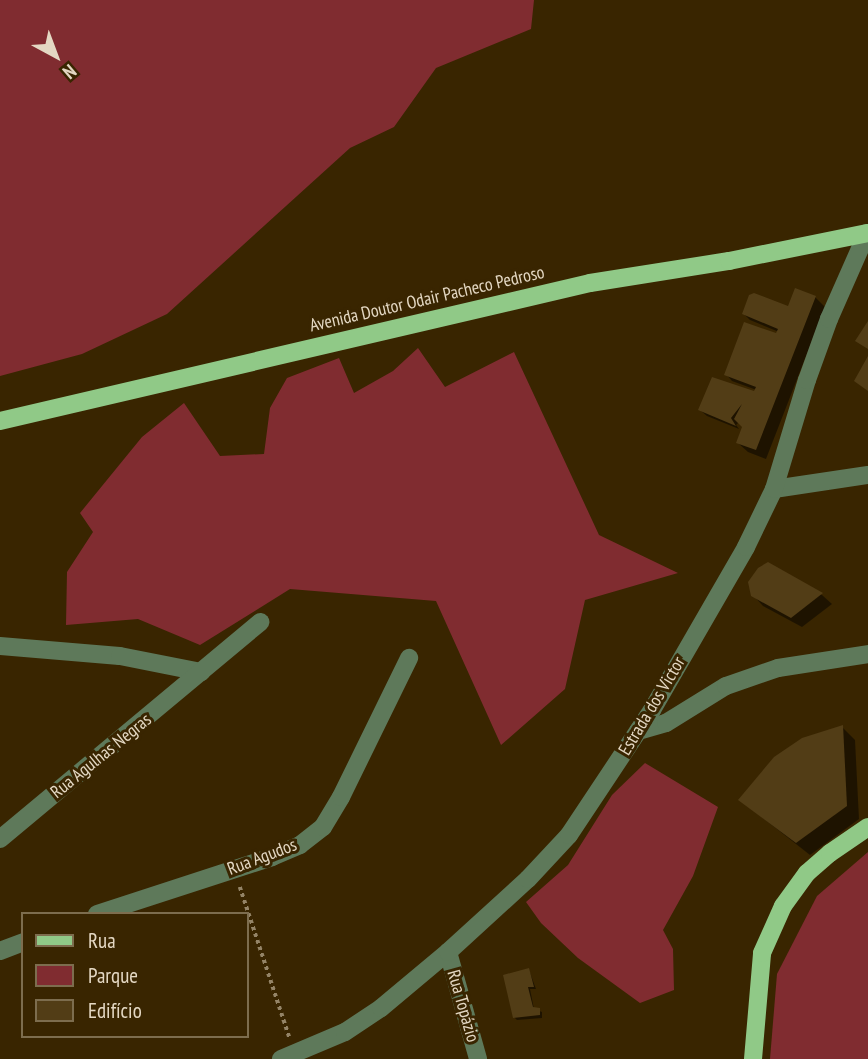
<!DOCTYPE html>
<html>
<head>
<meta charset="utf-8">
<style>
  body { margin:0 }
  #map { position:relative; width:868px; height:1059px; overflow:hidden; background:#392500; font-family:"PT Sans Narrow",sans-serif }
  div>[style] { position:absolute }
  .green>* { inset:0; background:#802c30 }
  .shadow>* { inset:0; background:#0007 }
  .building>* { inset:0; background:#523d16 }
  .path>* { height:3.5px; margin-top:-1.75px; transform-origin:0; background:repeating-linear-gradient(90deg,#948467 0 3.5px,transparent 0 7px) }
  .minor>* { height:18px; margin:-9px; padding:0 9px; transform-origin:9px; border-radius:9px; background:#5e795a }
  .major>* { height:18px; margin:-9px; padding:0 9px; transform-origin:9px; border-radius:9px; background:#90c987 }
  span { translate:-50% -50%; white-space:nowrap; text-align:center; line-height:1.15; -webkit-text-stroke:6px #392500; paint-order:stroke }
  .street-label { font-size:18px; color:#e4d8c3 }
  .legend { position:absolute; left:21px; top:912px; width:228px; height:126px; box-sizing:border-box; background:#392500; border:2px solid #7d6d4e; margin:0; padding:9px 12px; list-style:none; font-size:21px; color:#e4d8c3 }
  .legend li { display:flex; align-items:center; gap:14px; height:35px }
  .legend b { width:35px; border:2px solid #7d6d4e }
  .north { position:absolute; left:21px; top:21px; width:70px; height:70px; -webkit-text-stroke:5px #392500; paint-order:stroke; rotate:139deg; font-size:19px; font-weight:700; line-height:28px; text-align:center; color:#e4d8c3 }
  .north::after { content:''; display:block; margin:auto; width:24px; height:32px; background:#e4d8c3; clip-path:polygon(50% 0,100% 100%,50% 72%,0 100%) }
</style>
</head>
<body>
<div id="map">
  <div class="green">
    <div style="clip-path:polygon(0 0,534px 0,531px 29px,436px 68px,394px 127px,350px 148px,167px 314px,82px 354px,0 376px)"></div>
    <div style="clip-path:polygon(418px 348px,445px 387px,514px 352px,599px 535px,678px 573px,585px 600px,565px 689px,501px 745px,436px 601px,290px 589px,200px 645px,138px 619px,66px 625px,67px 572px,93px 532px,80px 513px,142px 437px,184px 403px,220px 456px,264px 454px,270px 408px,287px 378px,339px 358px,354px 393px,393px 371px)"></div>
    <div style="clip-path:polygon(645px 763px,718px 807px,693px 876px,663px 930px,673px 949px,674px 990px,640px 1003px,578px 958px,541px 923px,526px 902px,568px 865px,612px 795px)"></div>
    <div style="clip-path:polygon(868px 852px,868px 1059px,770px 1059px,777px 974px,817px 896px)"></div>
  </div>
  <div class="shadow">
    <div style="clip-path:polygon(815px 297px,825px 307px,766px 459px,748px 452px,738px 443px,744px 427px,739px 422px,736px 425px,739px 429px,707px 416px,700px 410px,748px 393px,762px 392px,732px 381px,726px 374px,779px 332px,750px 320px,744px 314px,788px 308px)"></div>
    <div style="clip-path:polygon(768px 564px,822px 595px,832px 604px,802px 627px,763px 606px,753px 595px)"></div>
    <div style="clip-path:polygon(842px 727px,855px 740px,859px 819px,810px 855px,740px 800px)"></div>
    <div style="clip-path:polygon(529px 970px,536px 989px,530px 989px,534px 1009px,542px 1012px,542px 1018px,517px 1020px,514px 1017px)"></div>
  </div>
  <div class="building">
    <div style="clip-path:polygon(795px 288px,816px 296px,756px 450px,736px 443px,742px 427px,734px 419px,742px 404px,731px 418px,736px 426px,698px 410px,712px 377px,754px 391px,756px 387px,724px 375px,744px 322px,776px 333px,778px 329px,742px 314px,749px 295px,754px 293px,788px 306px)"></div>
    <div style="clip-path:polygon(868px 321px,868px 349px,855px 341px)"></div>
    <div style="clip-path:polygon(868px 356px,868px 391px,854px 381px)"></div>
    <div style="clip-path:polygon(768px 562px,823px 593px,791px 618px,751px 596px,748px 582px,758px 568px)"></div>
    <div style="clip-path:polygon(843px 725px,847px 806px,796px 843px,738px 800px,774px 757px,802px 738px)"></div>
    <div style="clip-path:polygon(529px 968px,534px 987px,528px 987px,533px 1007px,540px 1008px,540px 1015px,513px 1018px,503px 975px)"></div>
  </div>
  <div class="path">
    <div style="left:240px;top:887px;width:160px;rotate:71.8deg"></div>
  </div>
  <div class="minor">
    <div style="left:774px;top:489px;width:95px;rotate:-8.5deg"></div>
    <div style="left:0;top:646px;width:120px;rotate:4.8deg"></div>
    <div style="left:120px;top:656px;width:83px;rotate:11.2deg"></div>
    <div style="left:638px;top:731px;width:29px;rotate:-16deg"></div>
    <div style="left:666px;top:723px;width:70px;rotate:-31.7deg"></div>
    <div style="left:726px;top:686px;width:55px;rotate:-19.1deg"></div>
    <div style="left:778px;top:668px;width:91px;rotate:-8.8deg"></div>
    <div style="left:0;top:839px;width:339px;rotate:-39.8deg"></div>
    <div style="left:97px;top:914px;width:184px;rotate:-18deg"></div>
    <div style="left:272px;top:857px;width:30px;rotate:-23deg"></div>
    <div style="left:300px;top:845px;width:29px;rotate:-38deg"></div>
    <div style="left:323px;top:827px;width:35px;rotate:-59deg"></div>
    <div style="left:341px;top:797px;width:155px;rotate:-63.9deg"></div>
    <div style="left:0;top:951px;width:25px;rotate:-21deg"></div>
    <div style="left:448px;top:952px;width:111px;rotate:74.3deg"></div>
    <div style="left:281px;top:1059px;width:69px;rotate:-22.9deg"></div>
    <div style="left:345px;top:1032px;width:43px;rotate:-33.7deg"></div>
    <div style="left:381px;top:1008px;width:87px;rotate:-39.9deg"></div>
    <div style="left:448px;top:952px;width:108px;rotate:-42.4deg"></div>
    <div style="left:528px;top:879px;width:60px;rotate:-47deg"></div>
    <div style="left:569px;top:835px;width:150px;rotate:-56.4deg"></div>
    <div style="left:652px;top:710px;width:188px;rotate:-60deg"></div>
    <div style="left:746px;top:547px;width:64px;rotate:-64.2deg"></div>
    <div style="left:774px;top:489px;width:114px;rotate:-73.2deg"></div>
    <div style="left:807px;top:380px;width:65px;rotate:-70.2deg"></div>
    <div style="left:829px;top:319px;width:94px;rotate:-66.2deg"></div>
  </div>
  <div class="major">
    <div style="left:0;top:421px;width:606px;rotate:-13.16deg"></div>
    <div style="left:590px;top:283px;width:141px;rotate:-9deg"></div>
    <div style="left:729px;top:261px;width:142px;rotate:-11.4deg"></div>
    <div style="left:753px;top:1059px;width:106px;rotate:-85.1deg"></div>
    <div style="left:762px;top:953px;width:51px;rotate:-65.9deg"></div>
    <div style="left:783px;top:906px;width:41px;rotate:-54deg"></div>
    <div style="left:807px;top:873px;width:30px;rotate:-41deg"></div>
    <div style="left:830px;top:853px;width:46px;rotate:-34.4deg"></div>
  </div>
  <div class="street-label">
    <span style="left:427px;top:299px;rotate:-13deg">Avenida Doutor Odair Pacheco Pedroso</span>
    <span style="left:652px;top:706px;rotate:-59deg">Estrada dos Victor</span>
    <span style="left:101px;top:756px;rotate:-39deg">Rua Agulhas Negras</span>
    <span style="left:262px;top:857px;rotate:-21deg">Rua Agudos</span>
    <span style="left:463px;top:1006px;rotate:74deg">Rua Topázio</span>
  </div>
  <ul class="legend">
  <li><b style="height:9px;background:#90c987"></b>Rua</li>
  <li><b style="height:19px;background:#802c30"></b>Parque</li>
  <li><b style="height:19px;background:#523d16"></b>Edifício</li>
  </ul>
  <div class="north">N</div>
</div>
</body>
</html>
